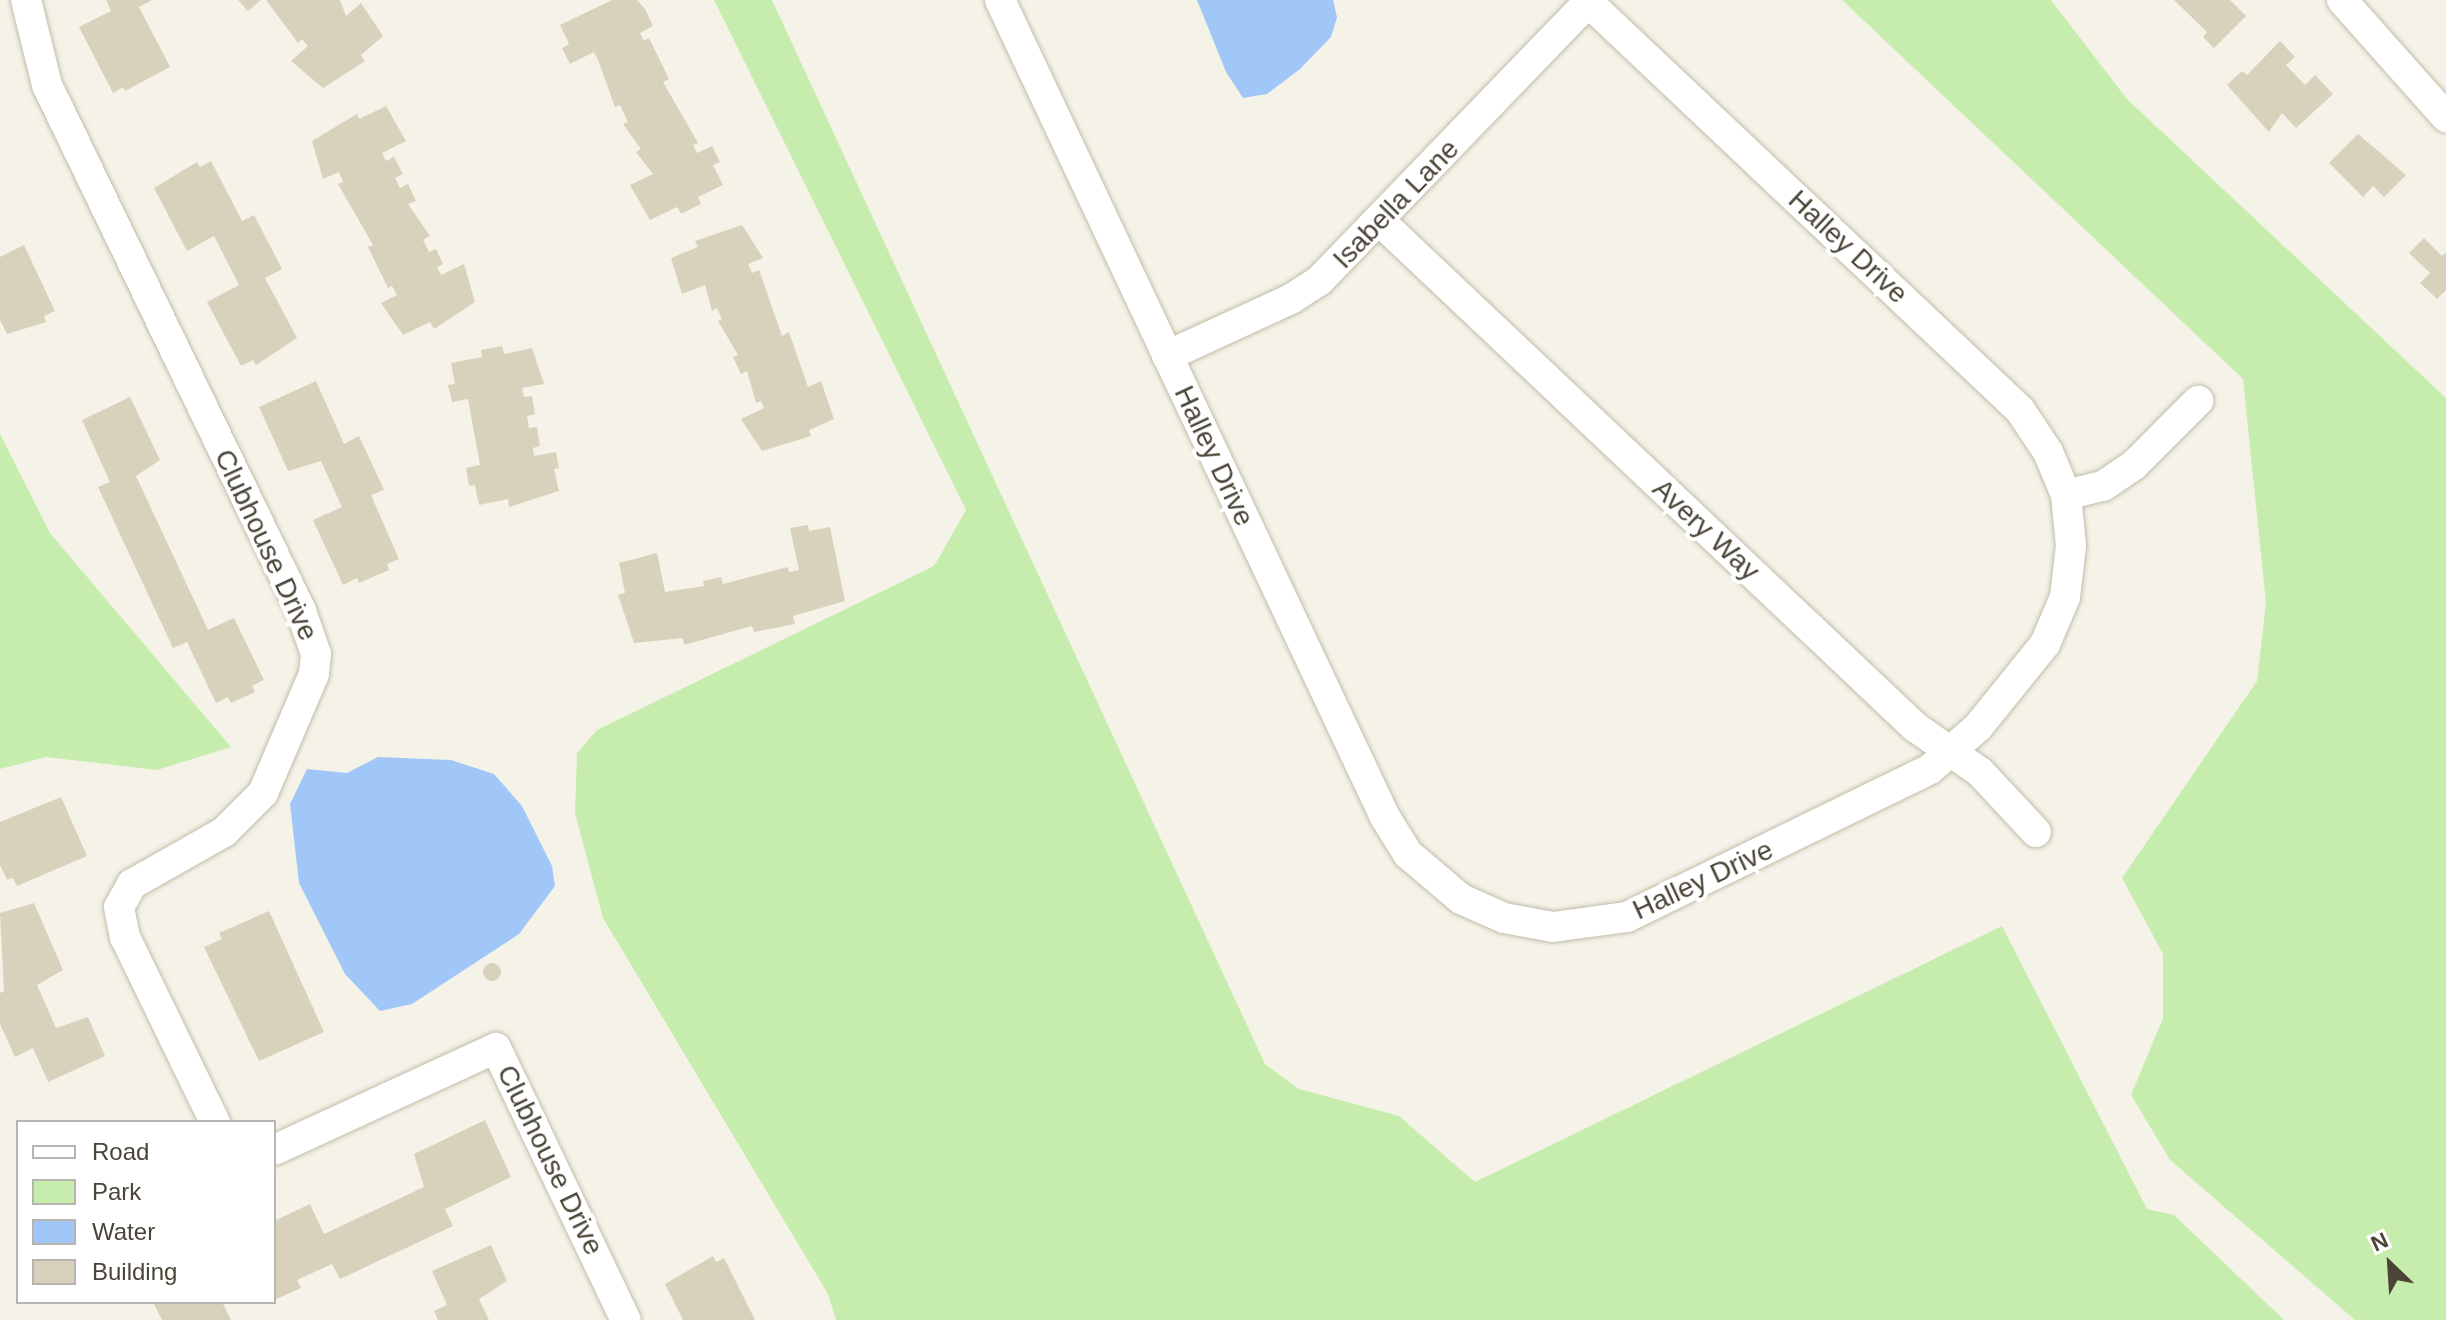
<!DOCTYPE html>
<html>
<head>
<meta charset="utf-8">
<style>
  body { margin:0 }
  #map { position:relative; width:2446px; height:1320px; overflow:hidden; background:#f5f3e8; font-family:Helvetica,sans-serif }
  div>[style] { position:absolute }
  .green>* { inset:0; background:#c7edae }
  .water>* { inset:0; background:#a0c7f7 }
  .building>* { inset:0; background:#d8d1bc }
  .round { border-radius:50% }
  .roads { filter:drop-shadow(0 0 2px #c2bdaa) drop-shadow(0 0 2px #c2bdaa) }
  .street>* { height:30px; margin:-15px; padding:0 15px; transform-origin:15px; border-radius:15px; background:#fff }
  span { translate:-50% -50%; white-space:nowrap; text-align:center; line-height:1.15; -webkit-text-stroke:8px #fff; paint-order:stroke }
  .street-label { font-size:28px; color:#4a4536 }
  .legend { position:absolute; left:16px; top:1120px; width:260px; height:184px; box-sizing:border-box; background:#fff; border:2px solid #b7b5af; margin:0; padding:10px 14px; list-style:none; font-size:24px; color:#4a4536 }
  .legend li { display:flex; align-items:center; gap:16px; height:40px }
  .legend b { width:40px; border:2px solid #b7b5af }
  .north { position:absolute; left:2350px; top:1224px; width:80px; height:80px; -webkit-text-stroke:6px #fff; paint-order:stroke; rotate:335deg; font-size:22px; font-weight:700; line-height:32px; text-align:center; color:#4a4536 }
  .north::after { content:''; display:block; margin:auto; width:28px; height:36px; background:#4a4536; clip-path:polygon(50% 0,100% 100%,50% 72%,0 100%) }
</style>
</head>
<body>
<div id="map">
  <div class="green">
    <div style="clip-path:polygon(714px 0,772px 0,1265px 1064px,1299px 1089px,1399px 1116px,1475px 1182px,2002px 926px,2147px 1209px,2174px 1215px,2284px 1320px,836px 1320px,828px 1294px,603px 918px,575px 813px,577px 753px,597px 730px,934px 566px,966px 510px)"></div>
    <div style="clip-path:polygon(1842px 0,2051px 0,2127px 99px,2446px 398px,2446px 1320px,2355px 1320px,2170px 1160px,2131px 1095px,2163px 1018px,2163px 954px,2122px 878px,2257px 681px,2266px 603px,2243px 379px)"></div>
    <div style="clip-path:polygon(0 434px,50px 533px,231px 747px,157px 770px,46px 757px,0 769px)"></div>
  </div>
  <div class="water">
    <div style="clip-path:polygon(1197px 0,1333px 0,1337px 17px,1331px 37px,1300px 69px,1267px 94px,1243px 98px,1226px 72px)"></div>
    <div style="clip-path:polygon(378px 757px,451px 760px,494px 774px,522px 806px,552px 866px,555px 886px,519px 934px,412px 1004px,380px 1011px,345px 974px,299px 883px,290px 804px,307px 769px,347px 773px)"></div>
  </div>
  <div class="building">
    <div style="clip-path:polygon(106px 0,152px 0,139px 7px,170px 67px,125px 91px,123px 87px,113px 93px,79px 27px,111px 11px)"></div>
    <div style="clip-path:polygon(238px 0,261px 0,248px 11px)"></div>
    <div style="clip-path:polygon(266px 0,340px 0,346px 16px,361px 3px,383px 36px,361px 55px,365px 61px,323px 88px,291px 61px,308px 46px,302px 39px,298px 43px)"></div>
    <div style="clip-path:polygon(612px 0,637px 0,645px 9px,653px 26px,640px 33px,644px 41px,649px 38px,669px 79px,663px 82px,698px 143px,693px 145px,697px 153px,712px 146px,720px 162px,713px 165px,723px 185px,698px 197px,701px 204px,681px 214px,677px 207px,650px 220px,630px 185px,653px 174px,636px 152px,641px 149px,623px 124px,628px 122px,620px 105px,615px 107px,598px 60px,594px 52px,570px 64px,562px 48px,569px 44px,560px 25px)"></div>
    <div style="clip-path:polygon(2174px 0,2230px 0,2246px 16px,2214px 48px,2203px 37px,2207px 32px)"></div>
    <div style="clip-path:polygon(2280px 41px,2295px 57px,2286px 65px,2305px 85px,2315px 75px,2333px 94px,2296px 128px,2282px 113px,2269px 132px,2227px 85px,2242px 71px,2247px 75px)"></div>
    <div style="clip-path:polygon(386px 106px,406px 141px,382px 153px,386px 161px,394px 157px,403px 174px,395px 178px,400px 188px,408px 184px,416px 201px,408px 204px,430px 236px,423px 240px,429px 252px,436px 249px,443px 264px,437px 267px,441px 275px,464px 264px,475px 302px,434px 329px,430px 322px,403px 335px,381px 303px,397px 295px,392px 286px,388px 288px,368px 247px,373px 245px,338px 184px,343px 182px,339px 172px,323px 179px,312px 141px,357px 114px,359px 119px)"></div>
    <div style="clip-path:polygon(2358px 134px,2406px 175px,2384px 197px,2373px 186px,2363px 197px,2329px 163px)"></div>
    <div style="clip-path:polygon(211px 161px,242px 221px,254px 215px,282px 269px,265px 278px,297px 338px,256px 365px,253px 360px,241px 366px,207px 302px,239px 285px,214px 236px,187px 251px,154px 188px,197px 162px,200px 167px)"></div>
    <div style="clip-path:polygon(742px 225px,763px 258px,748px 264px,752px 273px,759px 270px,782px 336px,789px 332px,808px 387px,821px 381px,834px 419px,809px 430px,811px 436px,762px 451px,741px 419px,764px 408px,761px 401px,756px 403px,747px 371px,741px 374px,733px 357px,738px 355px,718px 321px,722px 319px,717px 308px,712px 311px,705px 285px,682px 294px,671px 258px,698px 247px,695px 241px)"></div>
    <div style="clip-path:polygon(2424px 238px,2442px 256px,2446px 252px,2446px 290px,2437px 299px,2420px 283px,2430px 273px,2409px 253px)"></div>
    <div style="clip-path:polygon(24px 245px,55px 311px,44px 316px,46px 322px,7px 334px,0 320px,0 257px)"></div>
    <div style="clip-path:polygon(502px 346px,504px 354px,532px 348px,544px 384px,522px 388px,524px 397px,532px 396px,535px 414px,527px 416px,529px 428px,537px 427px,540px 446px,533px 448px,534px 456px,556px 452px,559px 468px,554px 469px,559px 491px,509px 507px,508px 499px,479px 505px,475px 485px,469px 486px,466px 468px,480px 465px,468px 399px,452px 402px,448px 385px,455px 384px,451px 363px,482px 357px,481px 350px)"></div>
    <div style="clip-path:polygon(316px 381px,344px 444px,359px 436px,384px 490px,371px 495px,399px 559px,387px 564px,389px 570px,359px 583px,357px 578px,343px 585px,313px 520px,342px 507px,321px 461px,288px 471px,259px 407px)"></div>
    <div style="clip-path:polygon(130px 397px,160px 460px,136px 476px,208px 630px,234px 618px,264px 680px,252px 686px,255px 692px,231px 703px,228px 697px,216px 703px,187px 642px,173px 648px,98px 487px,110px 482px,82px 420px)"></div>
    <div style="clip-path:polygon(808px 525px,809px 531px,830px 527px,845px 601px,793px 616px,795px 624px,754px 632px,752px 626px,684px 645px,683px 638px,634px 643px,618px 595px,625px 593px,619px 563px,657px 553px,665px 592px,704px 586px,703px 581px,721px 577px,723px 584px,788px 567px,789px 572px,799px 570px,790px 528px)"></div>
    <div style="clip-path:polygon(61px 797px,87px 856px,17px 886px,13px 878px,7px 880px,0 865px,0 822px)"></div>
    <div style="clip-path:polygon(34px 903px,63px 970px,37px 985px,56px 1028px,88px 1017px,105px 1056px,48px 1082px,33px 1048px,15px 1057px,0 1024px,0 993px,4px 991px,0 913px)"></div>
    <div style="clip-path:polygon(269px 911px,324px 1032px,259px 1061px,204px 947px,222px 939px,219px 933px)"></div>
    <div class="round" style="left:483px;top:963px;width:18px;height:18px"></div>
    <div style="clip-path:polygon(485px 1120px,511px 1177px,445px 1209px,453px 1226px,340px 1279px,332px 1264px,297px 1280px,301px 1288px,274px 1300px,274px 1221px,310px 1204px,324px 1234px,424px 1187px,414px 1154px)"></div>
    <div style="clip-path:polygon(491px 1245px,507px 1281px,479px 1299px,489px 1320px,438px 1320px,434px 1311px,447px 1305px,432px 1271px)"></div>
    <div style="clip-path:polygon(713px 1256px,716px 1262px,724px 1258px,755px 1320px,683px 1320px,665px 1284px)"></div>
    <div style="clip-path:polygon(153px 1302px,222px 1302px,231px 1320px,162px 1320px)"></div>
  </div>
  <div class="roads">
    <div class="street">
      <div style="left:26px;top:0;width:88px;rotate:76.1deg"></div>
      <div style="left:47px;top:85px;width:584px;rotate:64.22deg"></div>
      <div style="left:301px;top:611px;width:46px;rotate:70.8deg"></div>
      <div style="left:316px;top:654px;width:20px;rotate:96deg"></div>
      <div style="left:314px;top:674px;width:129px;rotate:113.2deg"></div>
      <div style="left:263px;top:793px;width:55px;rotate:135deg"></div>
      <div style="left:224px;top:832px;width:106px;rotate:150.5deg"></div>
      <div style="left:132px;top:884px;width:26px;rotate:119deg"></div>
      <div style="left:119px;top:907px;width:31px;rotate:79deg"></div>
      <div style="left:125px;top:937px;width:206px;rotate:64.1deg"></div>
      <div style="left:1000px;top:0;width:903px;rotate:64.77deg"></div>
      <div style="left:1385px;top:817px;width:44px;rotate:58.1deg"></div>
      <div style="left:1408px;top:854px;width:70px;rotate:40.3deg"></div>
      <div style="left:1461px;top:899px;width:47px;rotate:23.8deg"></div>
      <div style="left:1504px;top:918px;width:50px;rotate:10.4deg"></div>
      <div style="left:1553px;top:927px;width:75px;rotate:-7.7deg"></div>
      <div style="left:1627px;top:917px;width:337px;rotate:-26deg"></div>
      <div style="left:1930px;top:769px;width:64px;rotate:-41.2deg"></div>
      <div style="left:1978px;top:727px;width:107px;rotate:-51.1deg"></div>
      <div style="left:2045px;top:644px;width:51px;rotate:-66.9deg"></div>
      <div style="left:2065px;top:597px;width:51px;rotate:-83.3deg"></div>
      <div style="left:2071px;top:546px;width:51px;rotate:-95.6deg"></div>
      <div style="left:2066px;top:495px;width:47px;rotate:-112.7deg"></div>
      <div style="left:2048px;top:452px;width:50px;rotate:-123.7deg"></div>
      <div style="left:2020px;top:410px;width:597px;rotate:-136.63deg"></div>
      <div style="left:2342px;top:0;width:157px;rotate:48.4deg"></div>
      <div style="left:1381px;top:222px;width:735px;rotate:43.4deg"></div>
      <div style="left:1915px;top:727px;width:79px;rotate:34.7deg"></div>
      <div style="left:1980px;top:772px;width:82px;rotate:47deg"></div>
      <div style="left:1167px;top:356px;width:136px;rotate:-24.7deg"></div>
      <div style="left:1291px;top:299px;width:33px;rotate:-33deg"></div>
      <div style="left:1319px;top:281px;width:388px;rotate:-46deg"></div>
      <div style="left:2066px;top:495px;width:38px;rotate:-14deg"></div>
      <div style="left:2103px;top:486px;width:37px;rotate:-34deg"></div>
      <div style="left:2134px;top:465px;width:91px;rotate:-45deg"></div>
      <div style="left:274px;top:1150px;width:244px;rotate:-24.7deg"></div>
      <div style="left:496px;top:1048px;width:301px;rotate:64.5deg"></div>
    </div>
  </div>
  <div class="street-label">
    <span style="left:1396px;top:204px;rotate:-46deg">Isabella Lane</span>
    <span style="left:1848px;top:247px;rotate:43deg">Halley Drive</span>
    <span style="left:1214px;top:456px;rotate:65deg">Halley Drive</span>
    <span style="left:1706px;top:530px;rotate:43deg">Avery Way</span>
    <span style="left:266px;top:545px;rotate:65deg">Clubhouse Drive</span>
    <span style="left:1703px;top:880px;rotate:-25deg">Halley Drive</span>
    <span style="left:550px;top:1160px;rotate:64deg">Clubhouse Drive</span>
  </div>
  <ul class="legend">
  <li><b style="height:10px;background:#fff"></b>Road</li>
  <li><b style="height:22px;background:#c7edae"></b>Park</li>
  <li><b style="height:22px;background:#a0c7f7"></b>Water</li>
  <li><b style="height:22px;background:#d8d1bc"></b>Building</li>
  </ul>
  <div class="north">N</div>
</div>
</body>
</html>
